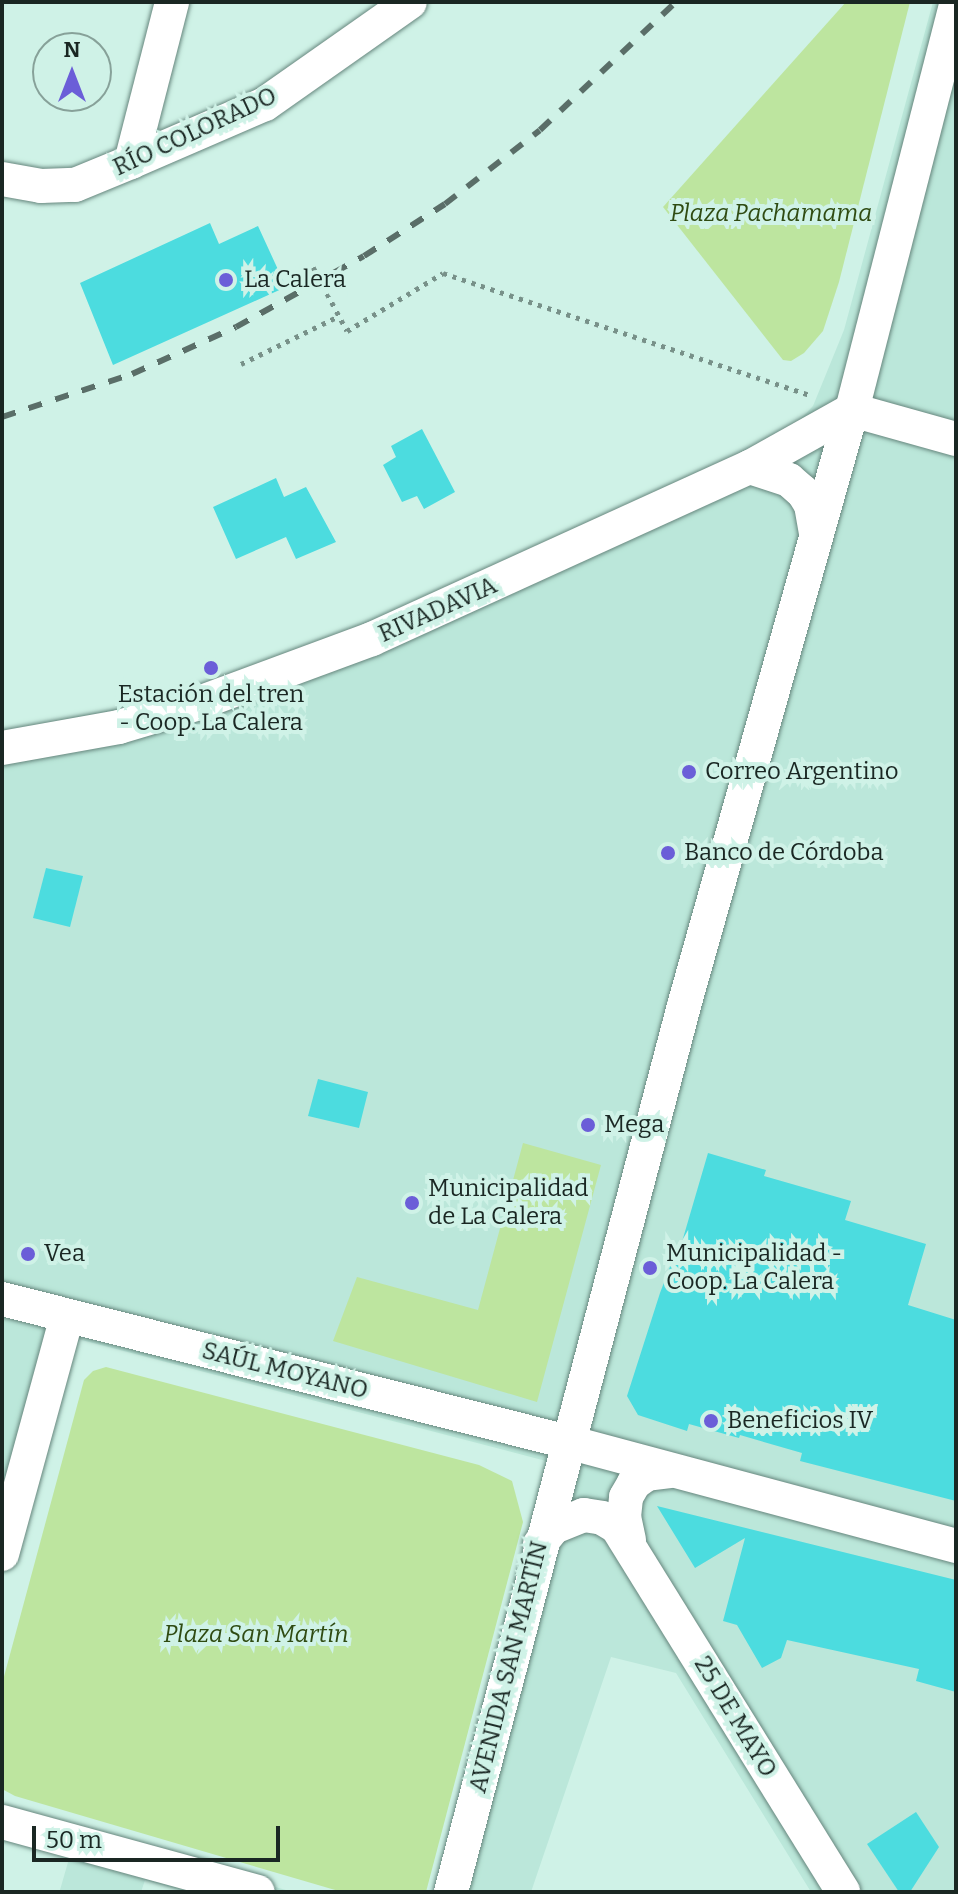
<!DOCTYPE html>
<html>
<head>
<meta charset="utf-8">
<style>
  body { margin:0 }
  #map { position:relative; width:958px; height:1894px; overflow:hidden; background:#cff2e7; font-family:Bitter,serif }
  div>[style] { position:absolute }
  .built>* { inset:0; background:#bbe7da }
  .green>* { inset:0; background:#bde59f }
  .building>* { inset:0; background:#4cdcdf }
  .path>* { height:5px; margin-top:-2.5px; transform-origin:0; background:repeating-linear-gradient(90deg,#789189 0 4px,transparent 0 10px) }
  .roads { filter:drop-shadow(0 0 2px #66867d) drop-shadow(0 0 2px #66867d) }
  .minor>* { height:34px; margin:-17px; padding:0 17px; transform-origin:17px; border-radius:17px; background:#fff }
  .rail>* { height:6px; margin-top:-3px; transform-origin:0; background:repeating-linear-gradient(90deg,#5a6e68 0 14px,transparent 0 28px) }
  .dots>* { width:22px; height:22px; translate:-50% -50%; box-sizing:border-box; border:4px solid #cff2e7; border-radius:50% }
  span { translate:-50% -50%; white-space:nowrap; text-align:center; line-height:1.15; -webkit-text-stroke:8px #cff2e7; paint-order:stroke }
  .street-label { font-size:24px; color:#1a2723 }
  .park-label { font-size:24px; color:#2f4b12; font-style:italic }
  .poi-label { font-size:24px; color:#1a2723 }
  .left { translate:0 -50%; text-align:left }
  .frame { position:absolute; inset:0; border:4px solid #1a2723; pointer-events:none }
  .north { position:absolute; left:32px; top:32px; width:80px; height:80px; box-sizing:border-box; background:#cff2e7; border:2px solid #87a199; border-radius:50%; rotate:0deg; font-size:22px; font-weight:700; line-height:32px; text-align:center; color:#1a2723 }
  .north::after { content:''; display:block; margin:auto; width:28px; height:36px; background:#6b5ed8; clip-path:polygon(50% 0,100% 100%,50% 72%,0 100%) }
  .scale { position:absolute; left:32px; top:1826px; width:248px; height:36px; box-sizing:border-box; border:4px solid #1a2723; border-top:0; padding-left:10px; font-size:24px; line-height:28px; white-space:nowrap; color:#1a2723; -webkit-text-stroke:6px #cff2e7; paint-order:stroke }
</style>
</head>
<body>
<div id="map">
  <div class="built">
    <div style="clip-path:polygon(933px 2px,956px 2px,956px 1892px,811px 1892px,676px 1673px,611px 1657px,531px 1892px,441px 1892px,546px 1461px,51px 1332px,2px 1502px,2px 731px,198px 693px,316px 655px,787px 433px,813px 406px,844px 330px)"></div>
    <div style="clip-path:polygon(77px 1831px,293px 1892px,187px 1892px,145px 1880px,141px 1892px,60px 1890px)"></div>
  </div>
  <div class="green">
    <div style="clip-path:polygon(846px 2px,910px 2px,839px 282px,823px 331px,804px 353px,791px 361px,783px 360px,663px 207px)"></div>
    <div style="clip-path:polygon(523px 1143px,601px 1165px,537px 1402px,333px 1341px,357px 1277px,478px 1310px)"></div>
    <div style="clip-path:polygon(106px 1367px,479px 1465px,512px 1481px,523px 1522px,426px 1892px,342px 1892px,15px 1796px,2px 1789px,2px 1684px,84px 1380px,93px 1371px)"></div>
  </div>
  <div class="building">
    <div style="clip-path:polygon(210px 223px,219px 244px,258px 226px,286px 287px,113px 365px,80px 283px)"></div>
    <div style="clip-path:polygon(422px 429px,455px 492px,424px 509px,417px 496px,402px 502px,383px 465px,396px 457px,391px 446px)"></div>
    <div style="clip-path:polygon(276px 478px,284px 497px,306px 487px,336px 542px,296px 559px,286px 537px,236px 559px,213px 507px)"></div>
    <div style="clip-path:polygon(46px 868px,83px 876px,70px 927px,33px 918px)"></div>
    <div style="clip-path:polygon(318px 1079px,368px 1092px,359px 1128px,308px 1116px)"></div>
    <div style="clip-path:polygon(708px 1153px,766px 1170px,764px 1176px,851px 1201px,845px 1220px,926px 1244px,908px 1305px,956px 1320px,956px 1501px,800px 1461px,802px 1453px,740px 1435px,739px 1438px,689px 1424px,687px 1431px,638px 1415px,627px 1396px,660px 1293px,676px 1251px,679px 1252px)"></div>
    <div style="clip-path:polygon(657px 1506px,956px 1580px,956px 1692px,916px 1681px,919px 1669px,787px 1640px,781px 1658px,762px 1668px,737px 1625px,723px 1621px,745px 1538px,695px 1568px)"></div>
    <div style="clip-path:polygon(916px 1812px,939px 1847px,910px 1892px,899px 1892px,867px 1844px)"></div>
  </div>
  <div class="path">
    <div style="left:313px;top:267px;width:72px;rotate:62deg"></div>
    <div style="left:347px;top:331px;width:112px;rotate:-31.1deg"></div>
    <div style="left:443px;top:273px;width:387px;rotate:18.4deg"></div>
    <div style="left:241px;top:364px;width:109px;rotate:-26.1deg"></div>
  </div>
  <div class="roads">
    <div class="minor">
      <div style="left:131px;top:162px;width:165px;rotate:-75.6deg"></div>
      <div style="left:2px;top:179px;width:40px;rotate:10deg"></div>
      <div style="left:41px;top:186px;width:34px;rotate:-2deg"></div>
      <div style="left:75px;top:185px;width:61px;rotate:-22.3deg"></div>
      <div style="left:131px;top:162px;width:146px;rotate:-23.4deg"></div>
      <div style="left:265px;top:104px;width:177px;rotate:-35.1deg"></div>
      <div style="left:852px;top:410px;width:108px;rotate:15.6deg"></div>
      <div style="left:750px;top:467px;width:41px;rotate:18.4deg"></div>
      <div style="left:789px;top:480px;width:18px;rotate:41deg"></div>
      <div style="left:803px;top:492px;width:15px;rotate:58deg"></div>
      <div style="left:811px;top:505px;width:28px;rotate:80deg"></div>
      <div style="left:2px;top:748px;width:119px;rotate:-10.2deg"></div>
      <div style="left:119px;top:727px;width:84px;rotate:-16.7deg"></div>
      <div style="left:199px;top:703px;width:184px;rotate:-20.3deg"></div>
      <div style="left:372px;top:639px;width:415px;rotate:-24.5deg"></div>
      <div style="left:750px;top:467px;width:117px;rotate:-29.2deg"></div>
      <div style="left:2px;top:1299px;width:584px;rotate:14.18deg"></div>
      <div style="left:568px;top:1442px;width:402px;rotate:15deg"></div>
      <div style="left:629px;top:1540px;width:24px;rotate:-102deg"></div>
      <div style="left:624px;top:1517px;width:20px;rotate:-84deg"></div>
      <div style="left:626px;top:1497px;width:16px;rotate:-60deg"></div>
      <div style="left:634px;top:1483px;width:16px;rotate:-35deg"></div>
      <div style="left:647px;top:1474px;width:23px;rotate:-7deg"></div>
      <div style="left:540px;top:1544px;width:22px;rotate:-51deg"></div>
      <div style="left:554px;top:1527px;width:32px;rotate:-22deg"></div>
      <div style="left:584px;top:1515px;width:18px;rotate:9deg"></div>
      <div style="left:602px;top:1518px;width:17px;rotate:31deg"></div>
      <div style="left:617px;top:1527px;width:429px;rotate:58.2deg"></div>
      <div style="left:2px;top:1554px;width:246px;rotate:-74.7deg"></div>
      <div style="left:2px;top:1822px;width:265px;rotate:15.3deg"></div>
      <div style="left:451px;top:1892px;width:920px;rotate:-75.27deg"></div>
      <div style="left:685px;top:1002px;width:615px;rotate:-74.25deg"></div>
      <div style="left:852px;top:410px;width:419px;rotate:-75.6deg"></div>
    </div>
  </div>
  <div class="rail">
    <div style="left:2px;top:417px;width:137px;rotate:-18.3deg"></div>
    <div style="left:132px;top:374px;width:114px;rotate:-24.3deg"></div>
    <div style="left:236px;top:327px;width:146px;rotate:-29deg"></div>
    <div style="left:364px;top:256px;width:96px;rotate:-32.7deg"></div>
    <div style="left:445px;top:204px;width:120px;rotate:-37.9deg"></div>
    <div style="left:540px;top:130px;width:187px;rotate:-43.3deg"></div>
  </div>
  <div class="dots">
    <div style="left:226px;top:280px;background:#6b5ed8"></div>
    <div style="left:211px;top:668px;background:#6b5ed8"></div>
    <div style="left:689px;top:772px;background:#6b5ed8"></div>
    <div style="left:668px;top:853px;background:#6b5ed8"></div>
    <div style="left:588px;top:1125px;background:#6b5ed8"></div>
    <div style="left:412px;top:1203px;background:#6b5ed8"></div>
    <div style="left:28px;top:1254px;background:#6b5ed8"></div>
    <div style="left:650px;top:1268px;background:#6b5ed8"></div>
    <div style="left:711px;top:1421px;background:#6b5ed8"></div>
  </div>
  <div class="street-label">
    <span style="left:195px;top:132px;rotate:-25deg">RÍO COLORADO</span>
    <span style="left:438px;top:610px;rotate:-24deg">RIVADAVIA</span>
    <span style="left:285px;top:1371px;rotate:14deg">SAÚL MOYANO</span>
    <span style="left:509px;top:1667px;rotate:-76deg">AVENIDA SAN MARTÍN</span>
    <span style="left:735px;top:1717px;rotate:59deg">25 DE MAYO</span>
  </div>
  <div class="park-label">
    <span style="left:771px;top:214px">Plaza Pachamama</span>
    <span style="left:256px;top:1635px">Plaza San Martín</span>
  </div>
  <div class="poi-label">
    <span class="left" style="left:244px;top:280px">La Calera</span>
    <span style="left:211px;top:709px">Estación del tren<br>- Coop. La Calera</span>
    <span class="left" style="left:705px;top:772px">Correo Argentino</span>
    <span class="left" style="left:684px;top:853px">Banco de Córdoba</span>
    <span class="left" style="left:604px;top:1125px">Mega</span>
    <span class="left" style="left:428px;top:1203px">Municipalidad<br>de La Calera</span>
    <span class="left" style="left:44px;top:1254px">Vea</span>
    <span class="left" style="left:666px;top:1268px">Municipalidad -<br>Coop. La Calera</span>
    <span class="left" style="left:727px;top:1421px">Beneficios IV</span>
  </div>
  <div class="frame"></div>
  <div class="north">N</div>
  <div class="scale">50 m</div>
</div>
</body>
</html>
